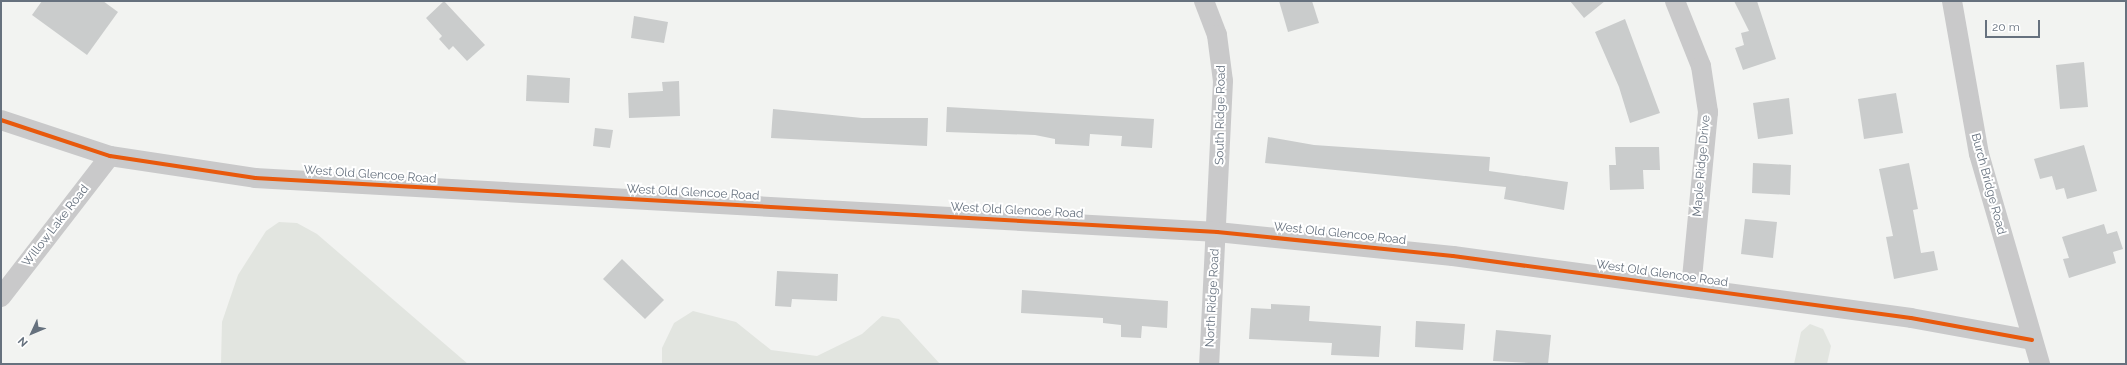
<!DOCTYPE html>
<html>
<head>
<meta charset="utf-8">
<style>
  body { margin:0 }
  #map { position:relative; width:2127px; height:365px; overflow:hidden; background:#f2f3f1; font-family:Raleway,sans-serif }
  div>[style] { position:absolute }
  .green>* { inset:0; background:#e2e5e0 }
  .building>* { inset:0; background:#cacccc }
  .minor>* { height:20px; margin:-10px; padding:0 10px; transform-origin:10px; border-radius:10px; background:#c9c9ca }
  .cycleway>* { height:4px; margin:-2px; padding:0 2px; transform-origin:2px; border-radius:2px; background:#e8590c }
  span { translate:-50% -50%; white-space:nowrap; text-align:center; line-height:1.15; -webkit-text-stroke:4px #fff; paint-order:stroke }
  .street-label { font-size:12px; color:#66717e }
  .frame { position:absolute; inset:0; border:2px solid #66717e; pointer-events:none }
  .north { position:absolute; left:12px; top:313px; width:40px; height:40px; -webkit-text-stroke:3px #fff; paint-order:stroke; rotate:226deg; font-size:11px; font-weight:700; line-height:16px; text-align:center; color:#66717e }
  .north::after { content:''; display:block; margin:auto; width:14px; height:18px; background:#66717e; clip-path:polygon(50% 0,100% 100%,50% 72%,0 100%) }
  .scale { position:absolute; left:1985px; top:20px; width:55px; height:18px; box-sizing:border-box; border:2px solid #66717e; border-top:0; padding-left:5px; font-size:12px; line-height:14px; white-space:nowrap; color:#66717e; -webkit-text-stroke:3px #fff; paint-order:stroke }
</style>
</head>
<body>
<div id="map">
  <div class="green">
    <div style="clip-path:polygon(279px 222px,297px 223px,317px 234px,468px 364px,221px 364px,222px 322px,238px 275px,266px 231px)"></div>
    <div style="clip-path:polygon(693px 311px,736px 322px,771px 350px,817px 356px,862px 334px,882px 316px,899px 319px,940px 364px,662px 364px,662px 348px,674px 323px)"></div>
    <div style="clip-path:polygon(1810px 324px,1823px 329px,1831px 346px,1827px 364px,1794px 364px,1801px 332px)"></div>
  </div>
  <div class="building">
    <div style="clip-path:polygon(42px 1px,103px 1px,118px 12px,87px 55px,32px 15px)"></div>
    <div style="clip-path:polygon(444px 1px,485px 45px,467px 61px,453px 46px,449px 50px,439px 39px,442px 36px,426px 18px)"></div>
    <div style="clip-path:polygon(1279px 1px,1312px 1px,1319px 23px,1288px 32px)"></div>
    <div style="clip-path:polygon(1570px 1px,1605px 1px,1584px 18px)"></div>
    <div style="clip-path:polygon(1734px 1px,1757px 1px,1776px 59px,1743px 70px,1735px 48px,1744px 45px,1741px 33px,1749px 31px)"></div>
    <div style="clip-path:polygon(634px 16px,668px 22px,664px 43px,631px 38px)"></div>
    <div style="clip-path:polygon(1625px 19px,1660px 113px,1630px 123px,1619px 87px,1595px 32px)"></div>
    <div style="clip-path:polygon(2084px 62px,2088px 107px,2060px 109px,2056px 65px)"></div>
    <div style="clip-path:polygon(527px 75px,570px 78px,569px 103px,526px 101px)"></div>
    <div style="clip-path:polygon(679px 81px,680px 116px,629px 118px,628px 93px,663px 91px,662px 82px)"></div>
    <div style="clip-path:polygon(1896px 93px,1903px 133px,1864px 139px,1858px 99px)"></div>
    <div style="clip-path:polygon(1789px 98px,1793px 134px,1758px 139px,1753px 103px)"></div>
    <div style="clip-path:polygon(947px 107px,1154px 119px,1152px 148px,1121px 146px,1122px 136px,1090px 134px,1089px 146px,1055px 144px,1055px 139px,1035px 135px,946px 132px)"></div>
    <div style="clip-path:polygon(773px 109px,862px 118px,928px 118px,927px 146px,771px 138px)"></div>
    <div style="clip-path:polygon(595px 128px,613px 130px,610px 148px,593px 146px)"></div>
    <div style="clip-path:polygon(1268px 137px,1314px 145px,1490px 157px,1489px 171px,1568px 182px,1564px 210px,1504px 199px,1506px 187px,1265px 163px)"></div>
    <div style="clip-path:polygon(2084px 145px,2097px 191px,2067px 199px,2064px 188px,2056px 190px,2052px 176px,2040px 179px,2034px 159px)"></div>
    <div style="clip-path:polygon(1615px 147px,1659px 147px,1660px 170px,1643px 170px,1644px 189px,1610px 190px,1609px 165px,1616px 165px)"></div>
    <div style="clip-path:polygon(1753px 163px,1791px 165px,1790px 195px,1752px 193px)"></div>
    <div style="clip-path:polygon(1909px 163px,1918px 209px,1913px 210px,1921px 253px,1934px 251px,1938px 270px,1894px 279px,1886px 237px,1893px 236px,1879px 169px)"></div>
    <div style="clip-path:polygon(1745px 219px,1777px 222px,1773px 258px,1741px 254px)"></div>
    <div style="clip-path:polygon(2104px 224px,2107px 234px,2117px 231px,2123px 249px,2113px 252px,2116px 263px,2069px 278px,2063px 259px,2069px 258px,2062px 237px)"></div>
    <div style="clip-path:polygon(622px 259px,664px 300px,645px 319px,603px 279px)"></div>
    <div style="clip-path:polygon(777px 271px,838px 274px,837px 301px,792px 299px,791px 307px,775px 306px)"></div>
    <div style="clip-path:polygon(1022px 290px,1168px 301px,1167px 328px,1142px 326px,1141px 338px,1121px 337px,1121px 325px,1103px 323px,1103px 318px,1021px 313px)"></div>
    <div style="clip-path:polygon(1271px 304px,1310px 306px,1309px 321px,1381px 326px,1379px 357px,1331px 355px,1332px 343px,1249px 339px,1251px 308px,1271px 309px)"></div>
    <div style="clip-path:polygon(1416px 321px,1465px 324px,1463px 350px,1415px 347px)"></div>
    <div style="clip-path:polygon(1496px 330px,1551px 335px,1548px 364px,1493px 361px)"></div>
  </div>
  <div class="minor">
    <div style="left:1204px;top:1px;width:36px;rotate:69deg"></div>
    <div style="left:1217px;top:35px;width:46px;rotate:82.6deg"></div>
    <div style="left:1223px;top:81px;width:283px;rotate:92.8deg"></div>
    <div style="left:1675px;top:1px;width:70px;rotate:68.2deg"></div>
    <div style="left:1701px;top:66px;width:47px;rotate:81.3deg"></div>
    <div style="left:1708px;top:112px;width:177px;rotate:95.5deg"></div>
    <div style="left:1952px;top:1px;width:155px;rotate:80deg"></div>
    <div style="left:1979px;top:154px;width:219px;rotate:73.8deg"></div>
    <div style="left:1px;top:120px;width:115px;rotate:18.3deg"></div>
    <div style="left:110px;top:156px;width:147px;rotate:8.6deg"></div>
    <div style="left:255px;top:178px;width:964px;rotate:3.21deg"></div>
    <div style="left:1217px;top:232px;width:237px;rotate:5.8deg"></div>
    <div style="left:1453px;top:256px;width:462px;rotate:7.7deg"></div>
    <div style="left:1911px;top:318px;width:123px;rotate:10.3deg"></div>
    <div style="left:1px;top:297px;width:178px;rotate:-52.3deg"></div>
  </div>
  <div class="cycleway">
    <div style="left:1px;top:120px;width:115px;rotate:18.3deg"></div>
    <div style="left:110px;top:156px;width:147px;rotate:8.6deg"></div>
    <div style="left:255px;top:178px;width:964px;rotate:3.21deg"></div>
    <div style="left:1217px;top:232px;width:237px;rotate:5.8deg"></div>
    <div style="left:1453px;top:256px;width:462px;rotate:7.7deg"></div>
    <div style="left:1911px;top:318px;width:123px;rotate:10.3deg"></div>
  </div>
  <div class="street-label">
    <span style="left:1221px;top:115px;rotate:-89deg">South Ridge Road</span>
    <span style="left:1702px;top:166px;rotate:-85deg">Maple Ridge Drive</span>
    <span style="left:370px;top:175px;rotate:4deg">West Old Glencoe Road</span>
    <span style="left:1988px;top:184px;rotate:75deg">Burch Bridge Road</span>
    <span style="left:693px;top:193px;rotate:3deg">West Old Glencoe Road</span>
    <span style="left:1017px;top:211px;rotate:3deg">West Old Glencoe Road</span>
    <span style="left:56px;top:226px;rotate:-52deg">Willow Lake Road</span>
    <span style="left:1340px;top:234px;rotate:6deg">West Old Glencoe Road</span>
    <span style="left:1662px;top:274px;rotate:8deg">West Old Glencoe Road</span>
    <span style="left:1213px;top:298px;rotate:-87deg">North Ridge Road</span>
  </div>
  <div class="frame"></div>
  <div class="north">N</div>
  <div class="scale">20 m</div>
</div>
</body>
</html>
